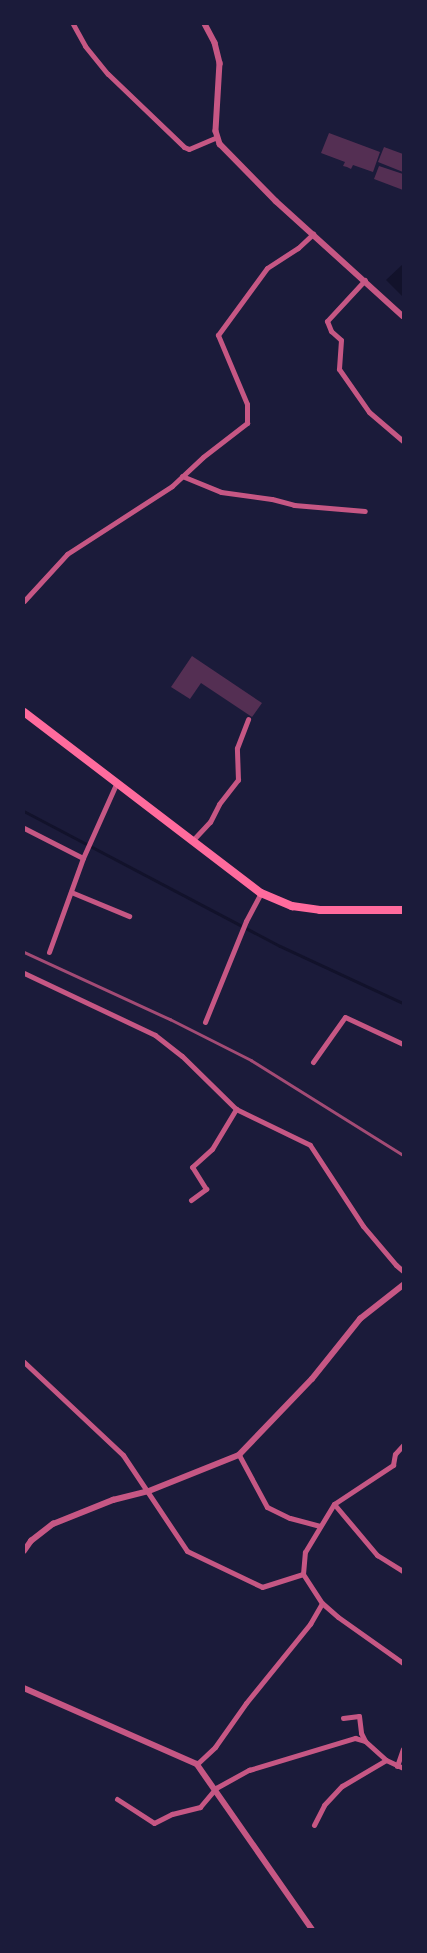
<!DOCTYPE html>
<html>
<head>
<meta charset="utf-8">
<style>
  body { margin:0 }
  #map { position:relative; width:427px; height:1953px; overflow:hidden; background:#1b1b3a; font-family:Rubik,sans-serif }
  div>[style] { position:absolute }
  .water>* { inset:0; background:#12122b }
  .stream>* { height:2.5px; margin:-1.25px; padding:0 1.25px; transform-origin:1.25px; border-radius:1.25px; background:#12122b }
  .building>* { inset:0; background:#542f53 }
  .minor>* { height:5px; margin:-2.5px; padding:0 2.5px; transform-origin:2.5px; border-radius:2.5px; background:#c65784 }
  .tertiary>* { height:5.5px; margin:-2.75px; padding:0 2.75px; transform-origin:2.75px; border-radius:2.75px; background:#c65784 }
  .primary>* { height:8px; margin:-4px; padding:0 4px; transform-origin:4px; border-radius:4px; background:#ff6b9d }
  .rail>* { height:2.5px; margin:-1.25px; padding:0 1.25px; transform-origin:1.25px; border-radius:1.25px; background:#a44b75 }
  span { translate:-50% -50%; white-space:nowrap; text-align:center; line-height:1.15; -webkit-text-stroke:4.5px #1b1b3a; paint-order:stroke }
  .frame { position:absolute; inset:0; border:25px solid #1b1b3a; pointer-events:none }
</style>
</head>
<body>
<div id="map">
  <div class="water">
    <div style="clip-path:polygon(403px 264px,403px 297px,386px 280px)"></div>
  </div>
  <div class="stream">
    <div style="left:24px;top:811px;width:289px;rotate:27.8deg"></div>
    <div style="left:280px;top:946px;width:136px;rotate:24.9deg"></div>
  </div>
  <div class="building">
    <div style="clip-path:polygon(329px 133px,380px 152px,373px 172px,353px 165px,351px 169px,347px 167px,343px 166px,345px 162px,321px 153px)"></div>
    <div style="clip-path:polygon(384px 147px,403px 154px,403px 172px,378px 162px)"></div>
    <div style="clip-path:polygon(379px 166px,403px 174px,403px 190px,374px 179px)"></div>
    <div style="clip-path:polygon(192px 656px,262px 703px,252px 717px,201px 683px,190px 699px,171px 687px)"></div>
  </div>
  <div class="minor">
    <div style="left:73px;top:24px;width:25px;rotate:61deg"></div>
    <div style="left:85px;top:46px;width:36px;rotate:51deg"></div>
    <div style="left:108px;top:74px;width:105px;rotate:43.8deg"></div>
    <div style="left:184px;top:147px;width:5px;rotate:22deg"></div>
    <div style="left:189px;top:149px;width:30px;rotate:-23deg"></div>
    <div style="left:365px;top:280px;width:56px;rotate:132.8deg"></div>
    <div style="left:327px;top:321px;width:11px;rotate:68deg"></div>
    <div style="left:331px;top:331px;width:13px;rotate:42deg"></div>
    <div style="left:341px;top:340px;width:29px;rotate:94deg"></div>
    <div style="left:339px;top:369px;width:52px;rotate:55.1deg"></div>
    <div style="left:369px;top:412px;width:45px;rotate:40.5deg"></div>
    <div style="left:182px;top:476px;width:42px;rotate:22.3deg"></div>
    <div style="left:221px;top:492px;width:51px;rotate:7.8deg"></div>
    <div style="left:272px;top:499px;width:23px;rotate:15deg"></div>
    <div style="left:294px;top:505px;width:71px;rotate:4.8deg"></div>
    <div style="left:24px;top:601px;width:64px;rotate:-47.5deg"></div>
    <div style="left:67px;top:554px;width:125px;rotate:-32.9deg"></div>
    <div style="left:172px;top:486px;width:42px;rotate:-43.1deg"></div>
    <div style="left:203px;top:457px;width:56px;rotate:-37.7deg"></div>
    <div style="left:247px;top:423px;width:19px;rotate:-90deg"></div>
    <div style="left:247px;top:404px;width:75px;rotate:-112.8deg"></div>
    <div style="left:218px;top:335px;width:83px;rotate:-53.8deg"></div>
    <div style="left:267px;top:268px;width:37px;rotate:-33deg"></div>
    <div style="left:298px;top:248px;width:21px;rotate:-43deg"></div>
    <div style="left:24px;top:828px;width:66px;rotate:27deg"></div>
    <div style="left:83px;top:858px;width:83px;rotate:-65.9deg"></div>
    <div style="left:192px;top:841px;width:26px;rotate:-47deg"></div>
    <div style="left:210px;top:822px;width:20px;rotate:-63deg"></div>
    <div style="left:219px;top:804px;width:31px;rotate:-52deg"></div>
    <div style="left:238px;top:780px;width:32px;rotate:-92deg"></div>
    <div style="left:237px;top:748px;width:31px;rotate:-69deg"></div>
    <div style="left:71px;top:892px;width:63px;rotate:22.5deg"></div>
    <div style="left:49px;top:952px;width:100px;rotate:-70.1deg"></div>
    <div style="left:24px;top:973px;width:145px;rotate:25.3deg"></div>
    <div style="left:155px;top:1035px;width:34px;rotate:38deg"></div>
    <div style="left:182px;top:1056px;width:76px;rotate:44.5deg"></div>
    <div style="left:236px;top:1109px;width:82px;rotate:25.9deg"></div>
    <div style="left:310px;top:1145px;width:97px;rotate:56.8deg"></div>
    <div style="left:363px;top:1226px;width:51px;rotate:49.8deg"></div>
    <div style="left:396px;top:1265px;width:9px;rotate:41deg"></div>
    <div style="left:205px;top:1022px;width:109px;rotate:-67.9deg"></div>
    <div style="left:246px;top:921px;width:32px;rotate:-62deg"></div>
    <div style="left:313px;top:1062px;width:55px;rotate:-54.6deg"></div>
    <div style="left:345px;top:1017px;width:64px;rotate:25deg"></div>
    <div style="left:191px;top:1200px;width:19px;rotate:-36deg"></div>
    <div style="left:206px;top:1189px;width:26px;rotate:-122deg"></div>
    <div style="left:192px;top:1167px;width:27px;rotate:-42deg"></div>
    <div style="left:212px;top:1149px;width:47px;rotate:-59deg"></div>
    <div style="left:24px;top:1362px;width:136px;rotate:43.2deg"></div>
    <div style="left:123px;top:1455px;width:115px;rotate:56.3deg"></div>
    <div style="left:187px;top:1551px;width:83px;rotate:25.6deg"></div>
    <div style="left:262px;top:1587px;width:43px;rotate:-17.6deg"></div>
    <div style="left:303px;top:1574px;width:22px;rotate:-85deg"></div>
    <div style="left:305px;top:1552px;width:56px;rotate:-58.9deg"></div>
    <div style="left:334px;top:1504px;width:71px;rotate:-33.5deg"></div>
    <div style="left:393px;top:1465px;width:11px;rotate:-80deg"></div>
    <div style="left:395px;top:1454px;width:12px;rotate:-48deg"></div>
    <div style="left:239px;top:1455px;width:59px;rotate:61.7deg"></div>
    <div style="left:267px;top:1507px;width:25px;rotate:26deg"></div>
    <div style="left:290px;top:1518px;width:31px;rotate:15deg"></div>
    <div style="left:334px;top:1504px;width:67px;rotate:49.9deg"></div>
    <div style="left:377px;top:1555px;width:31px;rotate:32deg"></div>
    <div style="left:303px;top:1574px;width:35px;rotate:57deg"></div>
    <div style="left:322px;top:1603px;width:21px;rotate:41deg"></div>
    <div style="left:338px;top:1617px;width:80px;rotate:35.3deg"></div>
    <div style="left:343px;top:1718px;width:16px;rotate:-7deg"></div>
    <div style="left:359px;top:1716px;width:17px;rotate:83deg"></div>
    <div style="left:361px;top:1733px;width:9px;rotate:63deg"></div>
    <div style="left:197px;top:1764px;width:25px;rotate:-43deg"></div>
    <div style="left:215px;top:1747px;width:54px;rotate:-54.8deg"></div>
    <div style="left:246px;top:1703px;width:102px;rotate:-51deg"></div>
    <div style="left:310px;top:1624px;width:24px;rotate:-60deg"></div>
    <div style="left:397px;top:1766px;width:18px;rotate:-71deg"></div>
    <div style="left:117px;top:1799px;width:44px;rotate:33deg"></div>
    <div style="left:154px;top:1823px;width:20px;rotate:-27deg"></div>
    <div style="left:172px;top:1814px;width:29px;rotate:-14deg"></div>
    <div style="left:200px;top:1807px;width:25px;rotate:-50deg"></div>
    <div style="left:216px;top:1788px;width:38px;rotate:-29deg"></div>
    <div style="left:249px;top:1770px;width:111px;rotate:-16.8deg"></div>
    <div style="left:355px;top:1738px;width:10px;rotate:17deg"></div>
    <div style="left:365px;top:1741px;width:28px;rotate:42deg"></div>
    <div style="left:386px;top:1760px;width:19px;rotate:25deg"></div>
    <div style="left:314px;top:1825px;width:22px;rotate:-63deg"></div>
    <div style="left:324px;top:1805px;width:26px;rotate:-47deg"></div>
    <div style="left:342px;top:1786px;width:51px;rotate:-30.6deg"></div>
  </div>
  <div class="tertiary">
    <div style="left:205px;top:24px;width:21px;rotate:62deg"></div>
    <div style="left:215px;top:43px;width:21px;rotate:76deg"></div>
    <div style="left:220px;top:63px;width:68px;rotate:93.4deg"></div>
    <div style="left:216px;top:131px;width:14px;rotate:73deg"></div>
    <div style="left:220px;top:144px;width:80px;rotate:45.5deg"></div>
    <div style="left:276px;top:201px;width:171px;rotate:42.2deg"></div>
    <div style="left:24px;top:1551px;width:12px;rotate:-55deg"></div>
    <div style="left:31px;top:1541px;width:28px;rotate:-38deg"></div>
    <div style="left:53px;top:1524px;width:65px;rotate:-21.8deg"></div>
    <div style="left:113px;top:1500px;width:37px;rotate:-14deg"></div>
    <div style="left:149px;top:1491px;width:97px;rotate:-21.8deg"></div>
    <div style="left:239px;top:1455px;width:105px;rotate:-46.2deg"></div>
    <div style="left:312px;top:1379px;width:77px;rotate:-51.3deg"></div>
    <div style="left:360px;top:1319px;width:55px;rotate:-38.3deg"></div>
    <div style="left:24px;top:1688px;width:189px;rotate:23.7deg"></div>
    <div style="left:197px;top:1764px;width:201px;rotate:55.1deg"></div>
  </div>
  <div class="primary">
    <div style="left:24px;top:712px;width:298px;rotate:37.4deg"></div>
    <div style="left:261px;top:893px;width:34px;rotate:23deg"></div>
    <div style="left:292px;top:906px;width:28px;rotate:8deg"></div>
    <div style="left:320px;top:910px;width:83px"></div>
  </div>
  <div class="rail">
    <div style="left:24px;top:952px;width:161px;rotate:24.7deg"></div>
    <div style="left:170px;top:1019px;width:91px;rotate:26.8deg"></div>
    <div style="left:251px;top:1060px;width:179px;rotate:32deg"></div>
  </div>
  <div class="frame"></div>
</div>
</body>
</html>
